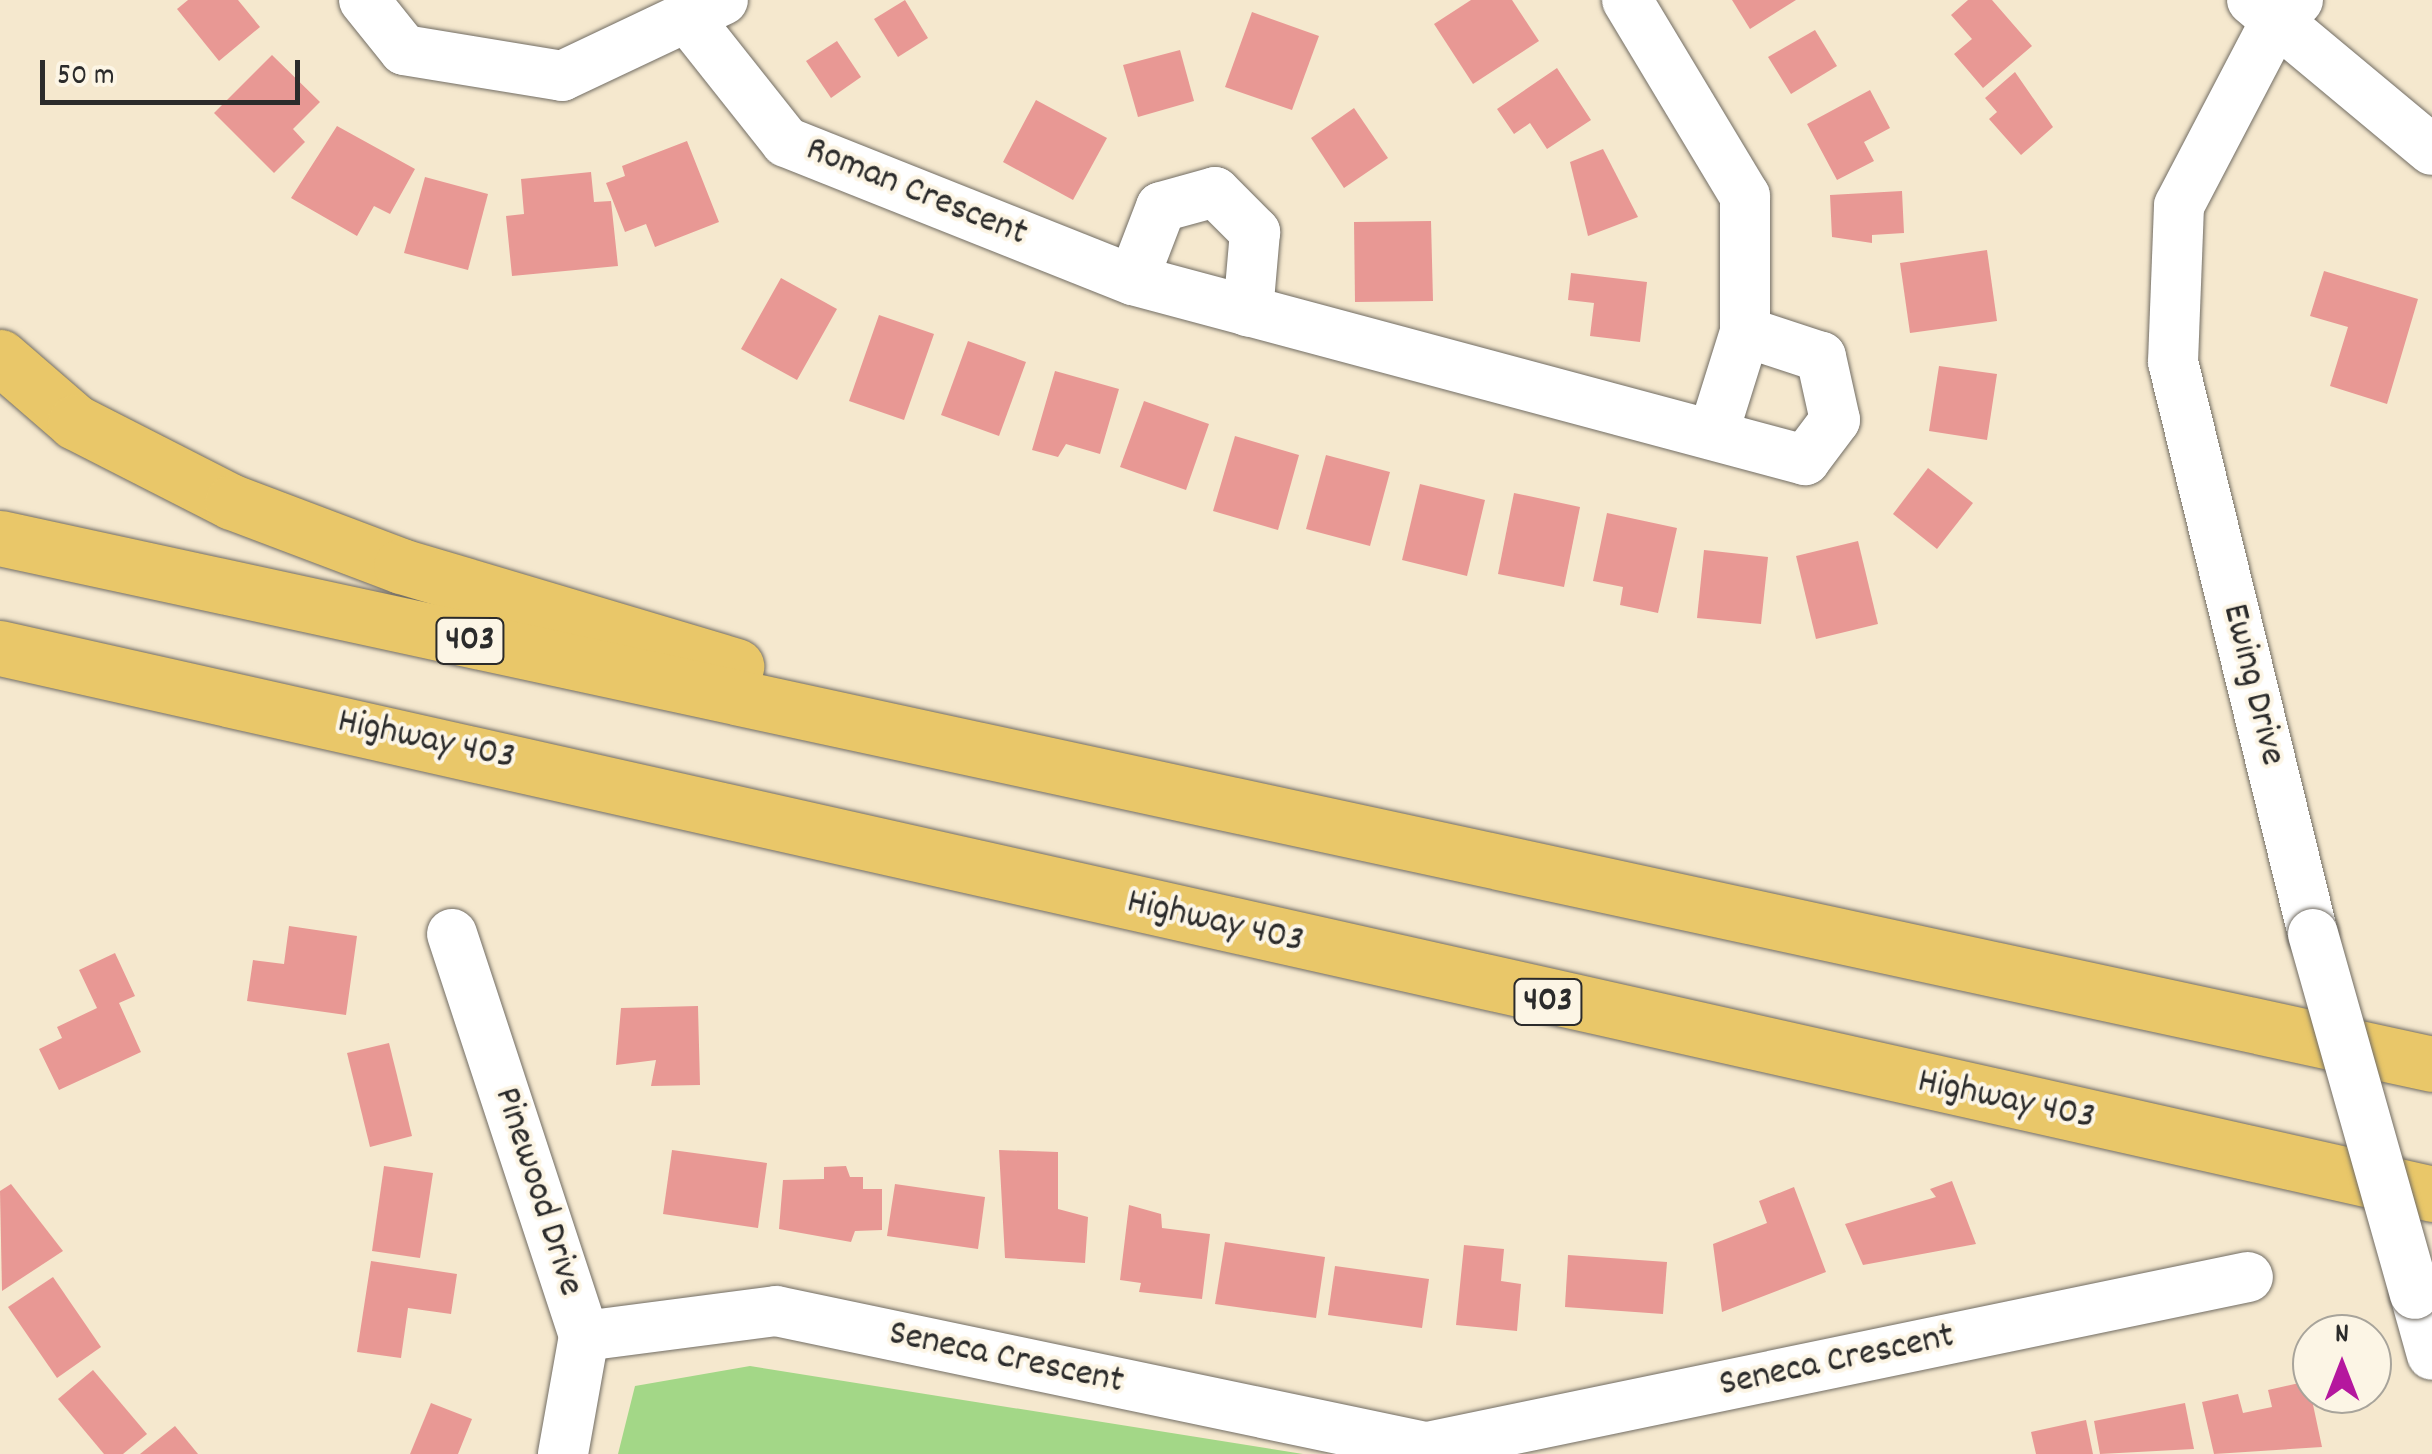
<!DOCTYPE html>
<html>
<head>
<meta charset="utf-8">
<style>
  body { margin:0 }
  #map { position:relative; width:2432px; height:1454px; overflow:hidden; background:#f5e8ce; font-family:Dekko,sans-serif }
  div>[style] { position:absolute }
  .green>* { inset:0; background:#a3d787 }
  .building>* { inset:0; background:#e89894 }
  .roads { filter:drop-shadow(0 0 2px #726d64) drop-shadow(0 0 2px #726d64) }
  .minor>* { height:50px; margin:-25px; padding:0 25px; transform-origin:25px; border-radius:25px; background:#fff }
  .highway>* { height:55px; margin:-27.5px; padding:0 27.5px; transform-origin:27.5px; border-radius:27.5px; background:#e9c769 }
  .bridges { filter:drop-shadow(0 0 2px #726d64) drop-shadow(0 0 2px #726d64) }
  .minor-bridge>* { height:50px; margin:-25px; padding:0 25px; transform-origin:25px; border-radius:25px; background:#fff }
  span { translate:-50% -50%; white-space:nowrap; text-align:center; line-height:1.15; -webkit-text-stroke:8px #fcf5e5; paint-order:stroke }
  .shield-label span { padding:2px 8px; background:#fcf5e5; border:2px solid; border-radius:8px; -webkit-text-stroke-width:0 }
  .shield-label { font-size:35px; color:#2b2b2b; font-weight:700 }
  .street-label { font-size:38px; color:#2b2b2b }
  .north { position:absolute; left:2292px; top:1314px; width:100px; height:100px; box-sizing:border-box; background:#fcf5e5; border:2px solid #a8a49b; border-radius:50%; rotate:0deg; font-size:28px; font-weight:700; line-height:40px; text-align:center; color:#2b2b2b }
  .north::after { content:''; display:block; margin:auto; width:35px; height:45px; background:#b5179e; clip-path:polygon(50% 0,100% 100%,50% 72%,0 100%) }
  .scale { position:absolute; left:40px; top:60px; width:260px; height:45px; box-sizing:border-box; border:5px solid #2b2b2b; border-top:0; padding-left:12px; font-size:30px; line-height:35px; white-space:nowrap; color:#2b2b2b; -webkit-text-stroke:8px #fcf5e5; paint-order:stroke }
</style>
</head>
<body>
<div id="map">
  <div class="green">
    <div style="clip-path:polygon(750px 1366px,1303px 1454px,618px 1454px,635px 1386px)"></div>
  </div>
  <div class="building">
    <div style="clip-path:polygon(188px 0,238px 0,260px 27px,219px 61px,177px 9px)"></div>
    <div style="clip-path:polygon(905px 0,928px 38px,898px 57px,874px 19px)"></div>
    <div style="clip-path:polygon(1471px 0,1512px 0,1539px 41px,1473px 84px,1434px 24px)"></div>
    <div style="clip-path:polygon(1732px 0,1796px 0,1750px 29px)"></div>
    <div style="clip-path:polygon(1968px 0,1992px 0,2032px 46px,1983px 88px,1954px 54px,1972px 39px,1951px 15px)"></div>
    <div style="clip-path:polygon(1252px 12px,1319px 36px,1292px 110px,1225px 87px)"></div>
    <div style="clip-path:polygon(1815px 30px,1837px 66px,1791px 94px,1768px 57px)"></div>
    <div style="clip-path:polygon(837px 41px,861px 77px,831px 98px,806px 61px)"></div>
    <div style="clip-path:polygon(1180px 50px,1194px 101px,1138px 117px,1123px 65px)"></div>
    <div style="clip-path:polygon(272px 55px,320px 102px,293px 129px,305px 142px,274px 173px,214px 113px)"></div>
    <div style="clip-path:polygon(1557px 68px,1591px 120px,1547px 149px,1530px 123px,1514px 134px,1497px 109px)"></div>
    <div style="clip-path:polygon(2015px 72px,2053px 127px,2021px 155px,1989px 119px,1997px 112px,1985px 98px)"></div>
    <div style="clip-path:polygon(1870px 90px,1890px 128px,1864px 142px,1874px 161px,1837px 180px,1807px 124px)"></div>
    <div style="clip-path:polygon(1036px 100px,1107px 138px,1073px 200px,1003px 162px)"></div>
    <div style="clip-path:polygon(1354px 108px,1388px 158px,1344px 188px,1311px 138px)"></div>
    <div style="clip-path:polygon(337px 126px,415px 169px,390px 214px,374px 206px,357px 236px,291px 198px)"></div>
    <div style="clip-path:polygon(687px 141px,719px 222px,655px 247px,646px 224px,625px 232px,606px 183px,625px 176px,622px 166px)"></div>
    <div style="clip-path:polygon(1603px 149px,1638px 217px,1588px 236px,1570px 162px)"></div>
    <div style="clip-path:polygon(591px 172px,594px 202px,611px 201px,618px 266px,512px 276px,506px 216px,524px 214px,521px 179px)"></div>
    <div style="clip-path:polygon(425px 177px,488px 194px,468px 270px,404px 253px)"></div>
    <div style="clip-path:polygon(1902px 191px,1904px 233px,1872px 235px,1872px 243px,1832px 237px,1830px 195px)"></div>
    <div style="clip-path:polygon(1431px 221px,1433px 301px,1355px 302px,1354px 222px)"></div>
    <div style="clip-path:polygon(1987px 250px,1997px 321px,1910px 333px,1900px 263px)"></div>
    <div style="clip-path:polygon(2324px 271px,2418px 299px,2387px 404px,2330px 386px,2348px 327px,2310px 316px)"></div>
    <div style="clip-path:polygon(1571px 273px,1647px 282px,1640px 342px,1590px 336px,1594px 303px,1568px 300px)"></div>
    <div style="clip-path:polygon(781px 278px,837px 309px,797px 380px,741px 349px)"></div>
    <div style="clip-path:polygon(879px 315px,934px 334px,904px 420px,849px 401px)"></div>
    <div style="clip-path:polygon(968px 341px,1026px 362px,999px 436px,941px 415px)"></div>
    <div style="clip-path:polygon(1939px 366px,1997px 374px,1987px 440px,1929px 431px)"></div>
    <div style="clip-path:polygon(1055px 371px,1119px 389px,1100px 454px,1066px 444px,1058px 457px,1032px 450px)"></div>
    <div style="clip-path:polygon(1144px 401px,1209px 424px,1186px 490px,1120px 467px)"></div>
    <div style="clip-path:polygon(1235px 436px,1299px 455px,1278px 530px,1213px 511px)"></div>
    <div style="clip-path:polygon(1326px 455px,1390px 472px,1370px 546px,1306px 529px)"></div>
    <div style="clip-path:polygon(1928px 468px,1973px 503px,1937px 549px,1893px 514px)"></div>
    <div style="clip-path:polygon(1420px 484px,1485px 500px,1467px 576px,1402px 560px)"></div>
    <div style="clip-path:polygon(1514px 493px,1580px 507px,1564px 587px,1498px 574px)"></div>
    <div style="clip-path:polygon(1607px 513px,1677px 528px,1658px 613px,1620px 605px,1623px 587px,1593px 581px)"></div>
    <div style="clip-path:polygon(1858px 541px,1878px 624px,1816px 639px,1796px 556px)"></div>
    <div style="clip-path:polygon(1704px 550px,1768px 557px,1761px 624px,1697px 618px)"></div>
    <div style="clip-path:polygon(289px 926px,357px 936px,346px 1015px,247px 1001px,253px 960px,284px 964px)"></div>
    <div style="clip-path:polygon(115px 953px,135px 996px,119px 1003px,141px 1052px,59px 1090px,39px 1049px,62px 1038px,57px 1027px,97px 1008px,79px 970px)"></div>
    <div style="clip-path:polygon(698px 1006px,700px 1085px,651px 1086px,656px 1060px,616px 1065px,621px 1008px)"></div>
    <div style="clip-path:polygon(389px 1043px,412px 1136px,370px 1147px,347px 1053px)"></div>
    <div style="clip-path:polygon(672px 1150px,767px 1163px,758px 1228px,663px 1214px)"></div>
    <div style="clip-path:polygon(999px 1150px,1058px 1152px,1058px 1209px,1088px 1217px,1085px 1263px,1005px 1258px)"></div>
    <div style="clip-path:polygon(384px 1166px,433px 1173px,420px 1258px,372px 1251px)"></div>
    <div style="clip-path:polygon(846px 1166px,850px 1177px,863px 1177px,863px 1189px,882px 1189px,882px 1230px,855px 1231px,851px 1242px,779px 1229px,783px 1180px,824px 1179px,824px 1167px)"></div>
    <div style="clip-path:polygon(1952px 1181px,1976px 1244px,1863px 1265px,1845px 1224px,1936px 1197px,1930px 1189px)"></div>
    <div style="clip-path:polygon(11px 1184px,63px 1251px,2px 1291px,0 1191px)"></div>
    <div style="clip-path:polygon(895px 1184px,985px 1197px,978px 1249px,887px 1236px)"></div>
    <div style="clip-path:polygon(1794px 1187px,1826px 1272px,1722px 1312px,1713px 1244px,1767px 1223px,1759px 1201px)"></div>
    <div style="clip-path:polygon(1129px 1205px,1161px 1214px,1162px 1228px,1210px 1234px,1202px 1299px,1139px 1292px,1141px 1283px,1120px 1280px)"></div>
    <div style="clip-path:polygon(1225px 1242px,1325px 1257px,1316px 1318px,1215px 1304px)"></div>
    <div style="clip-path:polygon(1464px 1245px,1504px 1249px,1501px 1281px,1521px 1284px,1517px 1331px,1456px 1325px)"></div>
    <div style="clip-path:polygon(1568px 1255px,1667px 1262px,1663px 1314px,1565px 1307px)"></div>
    <div style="clip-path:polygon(371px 1261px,457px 1274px,451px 1314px,408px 1308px,401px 1358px,357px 1352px)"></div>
    <div style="clip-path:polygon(1335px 1266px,1429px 1279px,1422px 1328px,1328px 1315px)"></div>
    <div style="clip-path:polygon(53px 1277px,101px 1347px,57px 1378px,8px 1307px)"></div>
    <div style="clip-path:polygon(93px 1370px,147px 1434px,123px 1454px,104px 1454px,58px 1399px)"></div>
    <div style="clip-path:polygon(2308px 1381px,2322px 1447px,2214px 1454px,2202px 1402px,2238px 1394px,2243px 1413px,2272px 1407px,2268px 1390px)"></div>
    <div style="clip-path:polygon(431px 1403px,472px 1419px,458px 1454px,410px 1454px)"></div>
    <div style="clip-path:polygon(2185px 1403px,2194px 1449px,2100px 1454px,2094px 1421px)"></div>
    <div style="clip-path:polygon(2086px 1420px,2093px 1454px,2036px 1454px,2031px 1432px)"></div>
    <div style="clip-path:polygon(175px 1426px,198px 1454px,140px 1454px)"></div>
  </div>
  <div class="roads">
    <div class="minor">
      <div style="left:364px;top:0;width:64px;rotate:51.3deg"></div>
      <div style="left:404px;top:50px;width:160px;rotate:9.3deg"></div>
      <div style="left:562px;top:76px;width:178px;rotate:-25.3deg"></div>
      <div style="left:1627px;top:0;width:229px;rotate:59deg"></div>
      <div style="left:1745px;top:196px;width:136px;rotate:90deg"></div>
      <div style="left:1745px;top:332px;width:104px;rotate:107.4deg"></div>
      <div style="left:2252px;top:0;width:234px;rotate:39.8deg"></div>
      <div style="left:2298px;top:0;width:34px;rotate:135deg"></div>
      <div style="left:2274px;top:24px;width:205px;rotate:117.6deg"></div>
      <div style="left:2179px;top:206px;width:156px;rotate:92.2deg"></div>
      <div style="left:2173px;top:362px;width:589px;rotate:76.25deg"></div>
      <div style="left:690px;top:21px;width:154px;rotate:51.6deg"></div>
      <div style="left:786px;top:142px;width:373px;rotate:21.7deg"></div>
      <div style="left:1133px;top:280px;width:696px;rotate:15deg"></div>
      <div style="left:1805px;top:460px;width:50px;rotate:-53.1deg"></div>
      <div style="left:1835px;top:420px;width:65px;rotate:-102.5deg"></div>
      <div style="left:1821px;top:357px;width:80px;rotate:-161.8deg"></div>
      <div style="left:1133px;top:280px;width:78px;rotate:-69deg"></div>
      <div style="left:1161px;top:207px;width:56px;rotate:-15.5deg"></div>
      <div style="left:1215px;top:192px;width:57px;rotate:45deg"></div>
      <div style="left:1255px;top:232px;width:80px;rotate:95deg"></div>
      <div style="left:452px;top:934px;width:423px;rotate:71.8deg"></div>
      <div style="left:584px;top:1336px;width:120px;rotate:100.1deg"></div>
      <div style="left:2415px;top:1294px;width:63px;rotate:74.4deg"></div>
      <div style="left:584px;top:1336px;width:194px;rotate:-7.4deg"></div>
      <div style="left:776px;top:1311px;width:663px;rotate:11.84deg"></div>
      <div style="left:1394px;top:1454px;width:872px;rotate:-11.71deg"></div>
    </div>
    <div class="highway">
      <div style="left:0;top:357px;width:99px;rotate:40.9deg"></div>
      <div style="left:75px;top:422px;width:176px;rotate:27deg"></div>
      <div style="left:232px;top:502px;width:181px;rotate:20.7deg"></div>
      <div style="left:401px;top:566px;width:350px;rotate:16.6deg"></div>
      <div style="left:0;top:538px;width:2488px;rotate:12.2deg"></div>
      <div style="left:0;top:648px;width:2493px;rotate:12.65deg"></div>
    </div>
  </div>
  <div class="bridges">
    <div class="minor-bridge">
      <div style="left:2313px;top:934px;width:374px;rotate:74.2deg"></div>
    </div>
  </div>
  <div class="shield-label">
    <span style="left:470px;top:641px">403</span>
    <span style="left:1548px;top:1002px">403</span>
  </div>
  <div class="street-label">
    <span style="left:916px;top:193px;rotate:22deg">Roman Crescent</span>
    <span style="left:2252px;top:685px;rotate:76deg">Ewing Drive</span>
    <span style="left:426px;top:741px;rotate:12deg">Highway 403</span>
    <span style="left:1215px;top:923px;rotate:13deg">Highway 403</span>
    <span style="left:2006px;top:1101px;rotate:12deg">Highway 403</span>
    <span style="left:537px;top:1192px;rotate:72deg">Pinewood Drive</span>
    <span style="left:1006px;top:1359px;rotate:12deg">Seneca Crescent</span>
    <span style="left:1837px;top:1362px;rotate:-12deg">Seneca Crescent</span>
  </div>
  <div class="north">N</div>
  <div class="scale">50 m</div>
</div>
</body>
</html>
